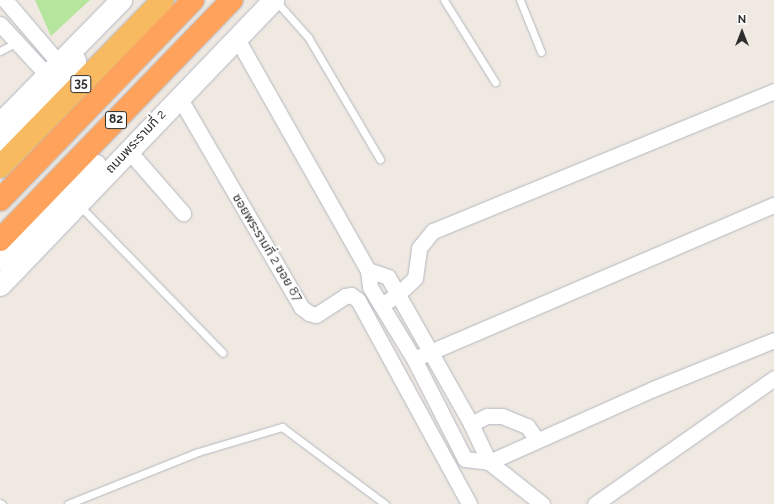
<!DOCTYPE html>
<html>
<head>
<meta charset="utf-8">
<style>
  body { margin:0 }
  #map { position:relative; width:774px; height:504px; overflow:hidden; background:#efe9e1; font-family:Raleway,"Noto Sans Thai",sans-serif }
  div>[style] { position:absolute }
  .green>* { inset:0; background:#b6e59e }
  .roads { filter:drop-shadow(0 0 1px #b4b7c1) drop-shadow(0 0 1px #b4b7c1) }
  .service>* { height:7px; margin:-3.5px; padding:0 3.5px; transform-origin:3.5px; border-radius:3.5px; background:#fff }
  .minor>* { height:15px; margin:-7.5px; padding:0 7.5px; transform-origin:7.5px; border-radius:7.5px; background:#fff }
  .secondary>* { height:21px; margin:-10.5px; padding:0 10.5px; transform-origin:10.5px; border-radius:10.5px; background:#fff }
  .trunk>* { height:22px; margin:-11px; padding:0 11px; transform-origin:11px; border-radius:11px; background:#f8ba60 }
  .motorway>* { height:22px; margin:-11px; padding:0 11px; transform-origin:11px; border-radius:11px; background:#ffa35c }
  span { translate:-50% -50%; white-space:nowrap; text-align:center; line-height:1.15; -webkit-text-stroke:4px #fff; paint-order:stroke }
  .shield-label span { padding:1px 3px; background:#fff; border:1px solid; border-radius:3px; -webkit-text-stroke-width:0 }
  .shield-label { font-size:12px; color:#2e2e2e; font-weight:700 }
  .street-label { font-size:13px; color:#2e2e2e }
  .north { position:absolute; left:722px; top:12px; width:40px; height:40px; -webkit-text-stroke:3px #fff; paint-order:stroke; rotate:0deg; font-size:11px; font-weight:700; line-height:16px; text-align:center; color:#2e2e2e }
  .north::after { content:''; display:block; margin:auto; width:14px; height:18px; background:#2e2e2e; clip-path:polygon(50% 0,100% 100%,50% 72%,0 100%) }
</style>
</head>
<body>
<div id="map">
  <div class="green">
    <div style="clip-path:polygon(35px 0,90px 0,51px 36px)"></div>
  </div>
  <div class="roads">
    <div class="service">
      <div style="left:275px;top:0;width:50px;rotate:48.3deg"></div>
      <div style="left:308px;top:37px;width:142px;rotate:59.5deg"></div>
      <div style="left:444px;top:0;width:97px;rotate:58.1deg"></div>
      <div style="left:520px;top:0;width:56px;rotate:68deg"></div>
      <div style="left:0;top:51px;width:19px;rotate:-28deg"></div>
      <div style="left:79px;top:205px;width:206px;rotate:45.8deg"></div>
      <div style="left:0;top:503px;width:2px;rotate:27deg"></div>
      <div style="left:68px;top:504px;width:140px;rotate:-21.8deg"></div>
      <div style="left:198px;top:452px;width:88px;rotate:-16.6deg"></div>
      <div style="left:282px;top:427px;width:129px;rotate:36.8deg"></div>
    </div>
    <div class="minor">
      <div style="left:5px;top:0;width:83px;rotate:49.4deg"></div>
      <div style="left:0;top:24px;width:69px;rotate:47.3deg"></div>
      <div style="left:236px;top:37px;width:268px;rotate:60.5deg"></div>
      <div style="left:368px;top:270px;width:17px;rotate:83deg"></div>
      <div style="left:370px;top:287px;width:84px;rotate:58.6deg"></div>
      <div style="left:414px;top:359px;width:112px;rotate:63deg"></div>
      <div style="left:465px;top:459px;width:24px;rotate:7deg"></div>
      <div style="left:489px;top:462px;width:180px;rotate:-24deg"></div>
      <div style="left:653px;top:389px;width:131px;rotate:-22deg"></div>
      <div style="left:179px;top:97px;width:243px;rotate:59.8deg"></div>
      <div style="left:301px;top:307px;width:10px;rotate:37deg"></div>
      <div style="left:309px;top:313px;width:7px;rotate:16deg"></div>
      <div style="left:316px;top:315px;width:35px;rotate:-33deg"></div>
      <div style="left:345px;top:296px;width:6px;rotate:-9deg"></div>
      <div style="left:351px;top:295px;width:9px;rotate:36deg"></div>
      <div style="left:358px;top:300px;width:232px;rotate:61.4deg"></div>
      <div style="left:128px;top:150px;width:84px;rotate:48.9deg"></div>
      <div style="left:368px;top:270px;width:21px;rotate:19deg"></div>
      <div style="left:388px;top:277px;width:169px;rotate:60.5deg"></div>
      <div style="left:471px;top:424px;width:42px;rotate:64.7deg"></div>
      <div style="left:489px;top:462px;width:68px;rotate:38.4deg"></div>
      <div style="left:382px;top:305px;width:19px;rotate:-35deg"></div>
      <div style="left:398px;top:294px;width:23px;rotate:-43deg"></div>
      <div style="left:415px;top:278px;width:30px;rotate:-82deg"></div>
      <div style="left:419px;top:248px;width:22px;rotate:-51deg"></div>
      <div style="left:433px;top:231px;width:369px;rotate:-22.3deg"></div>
      <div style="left:414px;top:359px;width:392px;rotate:-23.2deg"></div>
      <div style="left:471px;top:424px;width:18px;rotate:-27deg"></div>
      <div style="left:487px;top:416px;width:15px"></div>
      <div style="left:502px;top:416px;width:27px;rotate:22deg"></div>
      <div style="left:527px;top:426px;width:17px;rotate:54deg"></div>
      <div style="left:595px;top:504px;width:219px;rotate:-35.1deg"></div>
    </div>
    <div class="secondary">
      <div style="left:0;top:123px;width:173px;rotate:-45.5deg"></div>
      <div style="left:0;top:148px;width:74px;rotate:-46.1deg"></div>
      <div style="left:51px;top:95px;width:42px;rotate:-54.8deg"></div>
      <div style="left:0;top:259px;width:134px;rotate:-44.7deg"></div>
      <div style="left:0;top:285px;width:395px;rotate:-46.2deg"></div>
    </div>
    <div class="trunk">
      <div style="left:0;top:167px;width:233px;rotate:-45.7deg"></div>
    </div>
    <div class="motorway">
      <div style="left:0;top:200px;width:278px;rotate:-46deg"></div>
      <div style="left:0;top:240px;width:334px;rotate:-46deg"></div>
    </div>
  </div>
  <div class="shield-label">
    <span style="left:81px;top:84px">35</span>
    <span style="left:116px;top:120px">82</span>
  </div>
  <div class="street-label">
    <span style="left:136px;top:142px;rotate:-47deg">ถนนพระรามที่ 2</span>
    <span style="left:267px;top:248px;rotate:59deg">ซอยพระรามที่ 2 ซอย 87</span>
  </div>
  <div class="north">N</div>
</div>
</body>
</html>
